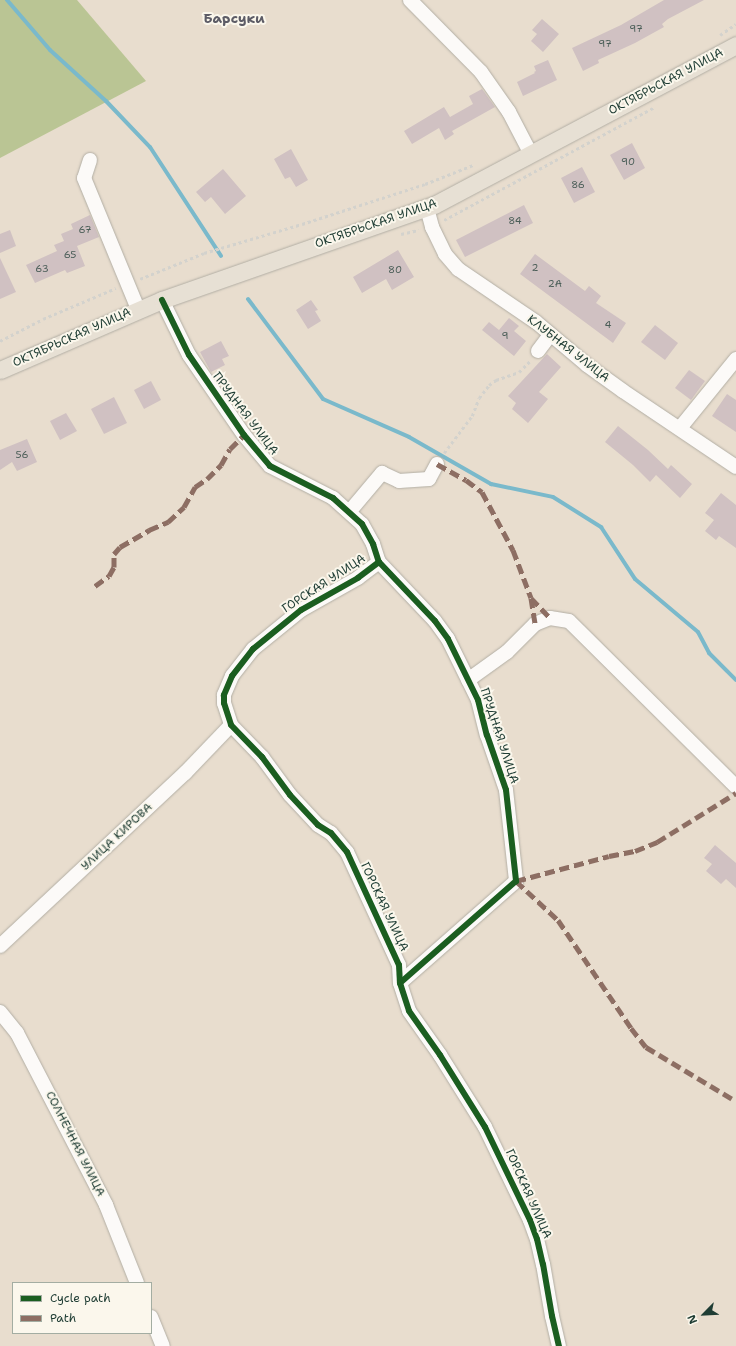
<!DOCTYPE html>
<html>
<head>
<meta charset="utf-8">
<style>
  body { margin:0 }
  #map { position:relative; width:736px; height:1346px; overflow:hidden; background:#e8ddce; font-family:"Shantell Sans",sans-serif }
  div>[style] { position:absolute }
  .forest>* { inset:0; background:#bac594 }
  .stream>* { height:4px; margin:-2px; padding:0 2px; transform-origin:2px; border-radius:2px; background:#7ab9cb }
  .building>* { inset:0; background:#d0c1c2 }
  .path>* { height:2.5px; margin-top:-1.25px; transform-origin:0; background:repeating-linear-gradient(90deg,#d3d2cd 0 3px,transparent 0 6px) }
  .roads { filter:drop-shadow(0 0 1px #b2aea4) drop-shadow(0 0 1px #b2aea4) }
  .minor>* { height:14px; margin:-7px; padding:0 7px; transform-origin:7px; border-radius:7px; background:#fcfaf8 }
  .major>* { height:17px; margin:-8.5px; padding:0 8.5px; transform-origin:8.5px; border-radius:8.5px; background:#e7e0d4 }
  .quiet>* { height:5px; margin-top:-2.5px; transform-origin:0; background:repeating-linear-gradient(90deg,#8d6e63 0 10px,transparent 0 15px) }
  .cycleway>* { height:6px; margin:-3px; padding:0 3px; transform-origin:3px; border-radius:3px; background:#1b5e20 }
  span { translate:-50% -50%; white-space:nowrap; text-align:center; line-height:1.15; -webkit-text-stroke:4px #fbf7ec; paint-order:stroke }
  .number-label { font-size:10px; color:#4b5e58 }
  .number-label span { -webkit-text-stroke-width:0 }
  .street-label { font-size:12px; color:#1f3d34 }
  .quarter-label { font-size:14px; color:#5d5c66; font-weight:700 }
  .legend { position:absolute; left:12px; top:1282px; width:140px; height:52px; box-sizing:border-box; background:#fbf7ec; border:1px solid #a3ada2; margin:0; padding:5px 7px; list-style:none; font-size:12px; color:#1f3d34 }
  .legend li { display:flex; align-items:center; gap:8px; height:20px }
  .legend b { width:20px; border:1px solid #a3ada2 }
  .north { position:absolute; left:684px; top:1294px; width:40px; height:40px; -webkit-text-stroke:3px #fbf7ec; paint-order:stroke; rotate:246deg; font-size:11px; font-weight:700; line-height:16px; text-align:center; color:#1f3d34 }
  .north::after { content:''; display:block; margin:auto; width:14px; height:18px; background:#1f3d34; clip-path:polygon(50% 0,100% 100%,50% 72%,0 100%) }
</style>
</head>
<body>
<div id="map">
  <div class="forest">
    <div style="clip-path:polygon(0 0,77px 0,146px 81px,0 158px)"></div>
  </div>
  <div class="stream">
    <div style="left:7px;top:0;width:66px;rotate:49.3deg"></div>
    <div style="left:50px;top:50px;width:76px;rotate:42.3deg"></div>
    <div style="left:106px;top:101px;width:64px;rotate:46.3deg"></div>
    <div style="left:150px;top:147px;width:130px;rotate:56.9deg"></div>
    <div style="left:248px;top:299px;width:125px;rotate:53.1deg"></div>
    <div style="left:323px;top:399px;width:94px;rotate:23.8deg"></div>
    <div style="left:409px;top:437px;width:95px;rotate:29.8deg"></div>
    <div style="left:491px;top:484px;width:63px;rotate:11.8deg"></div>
    <div style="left:553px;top:497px;width:57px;rotate:32deg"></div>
    <div style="left:601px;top:527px;width:62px;rotate:56.8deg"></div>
    <div style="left:635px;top:579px;width:82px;rotate:40.1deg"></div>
    <div style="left:698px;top:632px;width:24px;rotate:62deg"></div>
    <div style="left:709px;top:653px;width:38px;rotate:45deg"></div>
  </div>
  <div class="building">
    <div style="clip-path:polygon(664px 0,704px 0,668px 19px,662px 24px,664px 27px,635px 43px,598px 60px,599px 63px,583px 71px,572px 48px,621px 25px)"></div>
    <div style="clip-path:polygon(542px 19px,559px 34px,543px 52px,531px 41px,537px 34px,532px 30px)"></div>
    <div style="clip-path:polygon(548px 60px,557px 80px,523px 96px,517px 82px,535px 73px,534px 72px,536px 71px,534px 66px)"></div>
    <div style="clip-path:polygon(482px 89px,495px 107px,452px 131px,454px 134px,445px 140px,439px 128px,412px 144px,404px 131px,444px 107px,450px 117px,473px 104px,469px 96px)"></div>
    <div style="clip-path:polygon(632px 143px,645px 168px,624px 180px,610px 155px)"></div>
    <div style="clip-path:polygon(291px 149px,308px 180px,296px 187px,290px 177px,285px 179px,274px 159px)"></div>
    <div style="clip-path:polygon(582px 167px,595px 192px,574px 203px,561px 178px)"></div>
    <div style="clip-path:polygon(223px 169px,246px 196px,225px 214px,211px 197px,205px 202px,196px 192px)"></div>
    <div style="clip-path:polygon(524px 205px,533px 223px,465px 257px,456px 240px)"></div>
    <div style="clip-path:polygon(90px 215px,99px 237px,77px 246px,85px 266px,67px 273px,65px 270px,35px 283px,26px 265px,57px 251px,54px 245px,64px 241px,61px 234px,73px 229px,71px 224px)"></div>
    <div style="clip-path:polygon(10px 230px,16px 246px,0 253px,0 234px)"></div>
    <div style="clip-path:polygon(398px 250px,414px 277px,392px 290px,386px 279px,362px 293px,353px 277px)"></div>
    <div style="clip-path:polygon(535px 254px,585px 291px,589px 286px,601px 296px,596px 303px,626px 323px,613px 343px,520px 274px)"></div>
    <div style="clip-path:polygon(0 258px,16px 292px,0 299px)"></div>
    <div style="clip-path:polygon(311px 300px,318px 310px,315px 311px,321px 321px,308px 329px,296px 310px)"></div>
    <div style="clip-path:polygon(509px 318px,519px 326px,514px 331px,526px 341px,514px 356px,482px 330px,489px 322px,499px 330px)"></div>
    <div style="clip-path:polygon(655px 325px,678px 343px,665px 360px,641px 342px)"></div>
    <div style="clip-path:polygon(221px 341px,229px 356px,222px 359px,225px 365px,211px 372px,200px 352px)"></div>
    <div style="clip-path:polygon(547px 354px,561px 367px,539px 392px,548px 399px,528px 423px,512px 409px,516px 403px,508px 396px)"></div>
    <div style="clip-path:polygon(689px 370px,705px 381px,691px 400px,675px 388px)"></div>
    <div style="clip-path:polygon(151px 381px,161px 400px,144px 409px,134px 390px)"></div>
    <div style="clip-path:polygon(727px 394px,736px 400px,736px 432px,712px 416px)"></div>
    <div style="clip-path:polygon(114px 397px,127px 423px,104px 434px,91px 409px)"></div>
    <div style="clip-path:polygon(66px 413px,77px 431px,60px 440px,50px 421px)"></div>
    <div style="clip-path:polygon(618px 426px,648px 450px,668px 469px,671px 465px,692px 484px,680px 498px,656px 475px,650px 482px,633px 465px,605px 442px)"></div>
    <div style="clip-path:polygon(27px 439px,37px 462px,17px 471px,12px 462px,0 470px,0 450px)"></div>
    <div style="clip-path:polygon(721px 493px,736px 505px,736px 548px,719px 536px,716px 540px,705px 531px,714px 520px,705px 513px)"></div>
    <div style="clip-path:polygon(715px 845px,736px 863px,736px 888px,726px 879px,721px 884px,706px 871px,712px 864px,704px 858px)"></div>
  </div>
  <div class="path">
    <div style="left:720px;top:35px;width:19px;rotate:-35deg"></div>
    <div style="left:444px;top:220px;width:239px;rotate:-28.2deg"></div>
    <div style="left:401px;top:234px;width:18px;rotate:-13deg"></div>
    <div style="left:140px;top:279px;width:69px;rotate:-22.1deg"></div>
    <div style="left:204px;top:253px;width:102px;rotate:-16.5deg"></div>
    <div style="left:302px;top:224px;width:129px;rotate:-18deg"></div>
    <div style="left:425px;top:184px;width:52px;rotate:-21.6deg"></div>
    <div style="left:0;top:341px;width:48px;rotate:-27.1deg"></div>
    <div style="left:43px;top:319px;width:79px;rotate:-23deg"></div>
    <div style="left:444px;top:453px;width:46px;rotate:-52.9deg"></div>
    <div style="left:472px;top:416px;width:19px;rotate:-69deg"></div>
    <div style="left:479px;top:398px;width:16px;rotate:-52deg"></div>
    <div style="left:489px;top:385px;width:9px;rotate:-36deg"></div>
    <div style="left:496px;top:380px;width:24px;rotate:-19deg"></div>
    <div style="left:519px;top:372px;width:16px;rotate:-45deg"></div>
  </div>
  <div class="roads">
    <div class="minor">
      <div style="left:410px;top:0;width:101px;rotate:45.4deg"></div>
      <div style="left:481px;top:72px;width:49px;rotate:55deg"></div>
      <div style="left:509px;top:112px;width:47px;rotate:62.4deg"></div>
      <div style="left:90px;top:160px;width:19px;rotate:108deg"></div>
      <div style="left:84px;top:178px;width:142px;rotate:67.6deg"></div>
      <div style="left:427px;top:208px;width:20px;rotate:75deg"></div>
      <div style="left:432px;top:227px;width:30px;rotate:64deg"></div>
      <div style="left:445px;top:254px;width:20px;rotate:49deg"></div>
      <div style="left:458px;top:269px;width:94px;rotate:34.2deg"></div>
      <div style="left:536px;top:322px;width:67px;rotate:40.1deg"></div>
      <div style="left:587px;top:365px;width:44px;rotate:35.8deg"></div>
      <div style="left:623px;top:391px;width:136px;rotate:33.9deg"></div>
      <div style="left:162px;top:300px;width:61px;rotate:63.9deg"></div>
      <div style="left:189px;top:355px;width:97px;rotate:55.5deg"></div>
      <div style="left:244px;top:435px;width:40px;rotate:50deg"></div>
      <div style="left:270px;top:466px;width:71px;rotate:26.9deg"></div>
      <div style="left:333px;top:498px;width:39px;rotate:42deg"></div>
      <div style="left:362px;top:524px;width:23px;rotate:61deg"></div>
      <div style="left:373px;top:544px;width:19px;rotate:72deg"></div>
      <div style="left:379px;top:562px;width:81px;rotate:46.5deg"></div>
      <div style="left:435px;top:621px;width:22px;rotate:54deg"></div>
      <div style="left:448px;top:639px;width:68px;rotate:63.8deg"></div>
      <div style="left:478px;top:700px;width:36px;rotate:76deg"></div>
      <div style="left:487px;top:735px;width:58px;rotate:70.9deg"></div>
      <div style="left:506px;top:790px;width:92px;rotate:83.7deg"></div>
      <div style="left:516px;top:881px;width:154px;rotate:138.7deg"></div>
      <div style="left:538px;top:351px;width:20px;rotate:-53deg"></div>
      <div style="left:680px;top:428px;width:89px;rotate:-50.9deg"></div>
      <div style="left:350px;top:511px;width:50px;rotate:-49.9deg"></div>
      <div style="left:382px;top:473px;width:19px;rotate:25deg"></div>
      <div style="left:399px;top:481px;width:30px;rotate:-4deg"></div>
      <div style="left:429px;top:479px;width:17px;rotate:-62deg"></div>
      <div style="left:379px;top:562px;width:26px;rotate:143deg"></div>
      <div style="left:358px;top:578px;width:65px;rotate:150.7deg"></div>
      <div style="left:301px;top:610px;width:62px;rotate:140.9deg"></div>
      <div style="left:253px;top:649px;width:34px;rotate:128deg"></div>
      <div style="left:232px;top:676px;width:21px;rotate:113deg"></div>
      <div style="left:224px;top:695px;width:8px;rotate:90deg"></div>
      <div style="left:224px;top:703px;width:23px;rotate:72deg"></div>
      <div style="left:231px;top:725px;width:45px;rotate:45.9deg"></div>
      <div style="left:262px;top:757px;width:47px;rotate:53.6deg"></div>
      <div style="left:290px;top:795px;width:41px;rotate:47deg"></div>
      <div style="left:318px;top:825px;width:15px;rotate:32deg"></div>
      <div style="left:331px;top:833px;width:25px;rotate:50deg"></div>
      <div style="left:347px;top:852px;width:124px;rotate:65.3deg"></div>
      <div style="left:399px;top:965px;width:18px;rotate:87deg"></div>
      <div style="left:400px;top:983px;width:29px;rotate:72deg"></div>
      <div style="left:409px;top:1011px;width:54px;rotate:54.8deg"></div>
      <div style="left:440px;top:1055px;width:85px;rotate:58deg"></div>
      <div style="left:485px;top:1127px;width:103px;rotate:64.2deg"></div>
      <div style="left:530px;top:1220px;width:20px;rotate:70deg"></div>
      <div style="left:537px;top:1239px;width:26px;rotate:77deg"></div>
      <div style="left:543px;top:1264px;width:53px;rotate:80.2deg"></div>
      <div style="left:552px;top:1316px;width:31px;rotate:77deg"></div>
      <div style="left:468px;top:680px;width:48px;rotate:-35.7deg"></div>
      <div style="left:507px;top:652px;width:40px;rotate:-45deg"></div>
      <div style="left:535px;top:624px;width:16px;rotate:-22deg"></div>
      <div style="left:550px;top:618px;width:19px;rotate:9deg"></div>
      <div style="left:569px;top:621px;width:235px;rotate:44.8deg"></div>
      <div style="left:0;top:946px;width:253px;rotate:-43.1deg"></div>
      <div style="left:185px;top:773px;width:66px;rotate:-46.2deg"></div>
      <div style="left:0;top:1012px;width:27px;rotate:51deg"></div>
      <div style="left:17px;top:1033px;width:194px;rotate:62.6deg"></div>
      <div style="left:106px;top:1205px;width:84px;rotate:68.3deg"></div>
      <div style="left:151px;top:1317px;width:31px;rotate:68deg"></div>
    </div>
    <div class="major">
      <div style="left:0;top:370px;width:176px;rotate:-23.4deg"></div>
      <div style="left:162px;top:300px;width:288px;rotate:-19.3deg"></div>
      <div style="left:434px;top:205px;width:342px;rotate:-27.9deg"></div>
    </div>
  </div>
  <div class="quiet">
    <div style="left:437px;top:464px;width:33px;rotate:29deg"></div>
    <div style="left:466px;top:480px;width:20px;rotate:37deg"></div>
    <div style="left:482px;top:492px;width:66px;rotate:61.9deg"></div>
    <div style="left:513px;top:550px;width:51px;rotate:69.4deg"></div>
    <div style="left:531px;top:598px;width:26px;rotate:81deg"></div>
    <div style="left:95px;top:586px;width:17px;rotate:-36deg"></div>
    <div style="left:109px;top:576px;width:10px;rotate:-61deg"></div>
    <div style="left:114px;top:567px;width:13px;rotate:-90deg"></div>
    <div style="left:114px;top:554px;width:9px;rotate:-49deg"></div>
    <div style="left:120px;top:547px;width:34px;rotate:-30deg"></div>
    <div style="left:149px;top:530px;width:21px;rotate:-23deg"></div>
    <div style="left:168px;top:522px;width:22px;rotate:-43deg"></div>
    <div style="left:184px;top:507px;width:23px;rotate:-61deg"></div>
    <div style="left:195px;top:487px;width:14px;rotate:-34deg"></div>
    <div style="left:207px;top:479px;width:20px;rotate:-45deg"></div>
    <div style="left:221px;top:465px;width:18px;rotate:-61deg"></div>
    <div style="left:230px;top:449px;width:20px;rotate:-45deg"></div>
    <div style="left:531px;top:598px;width:28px;rotate:46deg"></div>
    <div style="left:516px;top:881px;width:57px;rotate:42.9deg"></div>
    <div style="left:558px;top:920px;width:130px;rotate:55.9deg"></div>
    <div style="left:631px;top:1028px;width:24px;rotate:52deg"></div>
    <div style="left:646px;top:1047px;width:105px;rotate:31deg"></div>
    <div style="left:516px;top:881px;width:96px;rotate:-15deg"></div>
    <div style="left:609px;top:856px;width:26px;rotate:-11deg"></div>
    <div style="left:635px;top:851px;width:24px;rotate:-22deg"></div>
    <div style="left:657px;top:842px;width:93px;rotate:-31.8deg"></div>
  </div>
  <div class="cycleway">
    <div style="left:162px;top:300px;width:61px;rotate:63.9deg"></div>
    <div style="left:189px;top:355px;width:97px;rotate:55.5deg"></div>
    <div style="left:244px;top:435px;width:40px;rotate:50deg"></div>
    <div style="left:270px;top:466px;width:71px;rotate:26.9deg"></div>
    <div style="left:333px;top:498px;width:39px;rotate:42deg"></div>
    <div style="left:362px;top:524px;width:23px;rotate:61deg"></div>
    <div style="left:373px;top:544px;width:19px;rotate:72deg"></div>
    <div style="left:379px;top:562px;width:81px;rotate:46.5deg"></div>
    <div style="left:435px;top:621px;width:22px;rotate:54deg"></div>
    <div style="left:448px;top:639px;width:68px;rotate:63.8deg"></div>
    <div style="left:478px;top:700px;width:36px;rotate:76deg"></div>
    <div style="left:487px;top:735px;width:58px;rotate:70.9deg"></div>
    <div style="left:506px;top:790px;width:92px;rotate:83.7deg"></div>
    <div style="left:516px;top:881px;width:154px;rotate:138.7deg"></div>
    <div style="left:379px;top:562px;width:26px;rotate:143deg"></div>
    <div style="left:358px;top:578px;width:65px;rotate:150.7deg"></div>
    <div style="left:301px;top:610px;width:62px;rotate:140.9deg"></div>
    <div style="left:253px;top:649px;width:34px;rotate:128deg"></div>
    <div style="left:232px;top:676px;width:21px;rotate:113deg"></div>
    <div style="left:224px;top:695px;width:8px;rotate:90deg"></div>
    <div style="left:224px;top:703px;width:23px;rotate:72deg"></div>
    <div style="left:231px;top:725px;width:45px;rotate:45.9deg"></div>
    <div style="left:262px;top:757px;width:47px;rotate:53.6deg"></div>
    <div style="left:290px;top:795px;width:41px;rotate:47deg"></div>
    <div style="left:318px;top:825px;width:15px;rotate:32deg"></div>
    <div style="left:331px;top:833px;width:25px;rotate:50deg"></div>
    <div style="left:347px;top:852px;width:124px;rotate:65.3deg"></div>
    <div style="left:399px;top:965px;width:18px;rotate:87deg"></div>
    <div style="left:400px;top:983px;width:29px;rotate:72deg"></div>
    <div style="left:409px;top:1011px;width:54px;rotate:54.8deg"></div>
    <div style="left:440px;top:1055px;width:85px;rotate:58deg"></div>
    <div style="left:485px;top:1127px;width:103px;rotate:64.2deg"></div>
    <div style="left:530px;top:1220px;width:20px;rotate:70deg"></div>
    <div style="left:537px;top:1239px;width:26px;rotate:77deg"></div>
    <div style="left:543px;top:1264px;width:53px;rotate:80.2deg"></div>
    <div style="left:552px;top:1316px;width:31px;rotate:77deg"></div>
  </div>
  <div class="number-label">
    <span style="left:636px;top:29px">97</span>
    <span style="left:605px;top:44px">97</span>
    <span style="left:628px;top:162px">90</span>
    <span style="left:578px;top:185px">86</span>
    <span style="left:515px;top:221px">84</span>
    <span style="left:85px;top:230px">67</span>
    <span style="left:70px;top:255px">65</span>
    <span style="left:535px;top:268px">2</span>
    <span style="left:42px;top:269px">63</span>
    <span style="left:395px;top:270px">80</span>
    <span style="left:555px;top:284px">2А</span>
    <span style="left:608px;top:325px">4</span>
    <span style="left:505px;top:336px">9</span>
    <span style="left:22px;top:455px">56</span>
  </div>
  <div class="street-label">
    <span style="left:666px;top:82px;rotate:-28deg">ОКТЯБРЬСКАЯ УЛИЦА</span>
    <span style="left:376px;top:224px;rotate:-19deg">ОКТЯБРЬСКАЯ УЛИЦА</span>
    <span style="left:72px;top:338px;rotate:-24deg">ОКТЯБРЬСКАЯ УЛИЦА</span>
    <span style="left:568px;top:349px;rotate:38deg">КЛУБНАЯ УЛИЦА</span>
    <span style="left:245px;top:414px;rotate:53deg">ПРУДНАЯ УЛИЦА</span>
    <span style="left:324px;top:584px;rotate:-33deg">ГОРСКАЯ УЛИЦА</span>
    <span style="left:499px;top:736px;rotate:72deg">ПРУДНАЯ УЛИЦА</span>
    <span style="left:117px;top:837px;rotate:-43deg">УЛИЦА КИРОВА</span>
    <span style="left:384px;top:907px;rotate:65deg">ГОРСКАЯ УЛИЦА</span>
    <span style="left:75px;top:1144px;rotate:63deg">СОЛНЕЧНАЯ УЛИЦА</span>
    <span style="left:528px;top:1194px;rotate:66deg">ГОРСКАЯ УЛИЦА</span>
  </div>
  <div class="quarter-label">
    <span style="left:234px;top:18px">Барсуки</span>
  </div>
  <ul class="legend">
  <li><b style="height:5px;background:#1b5e20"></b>Cycle path</li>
  <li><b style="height:5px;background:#8d6e63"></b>Path</li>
  </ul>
  <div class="north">N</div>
</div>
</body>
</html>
